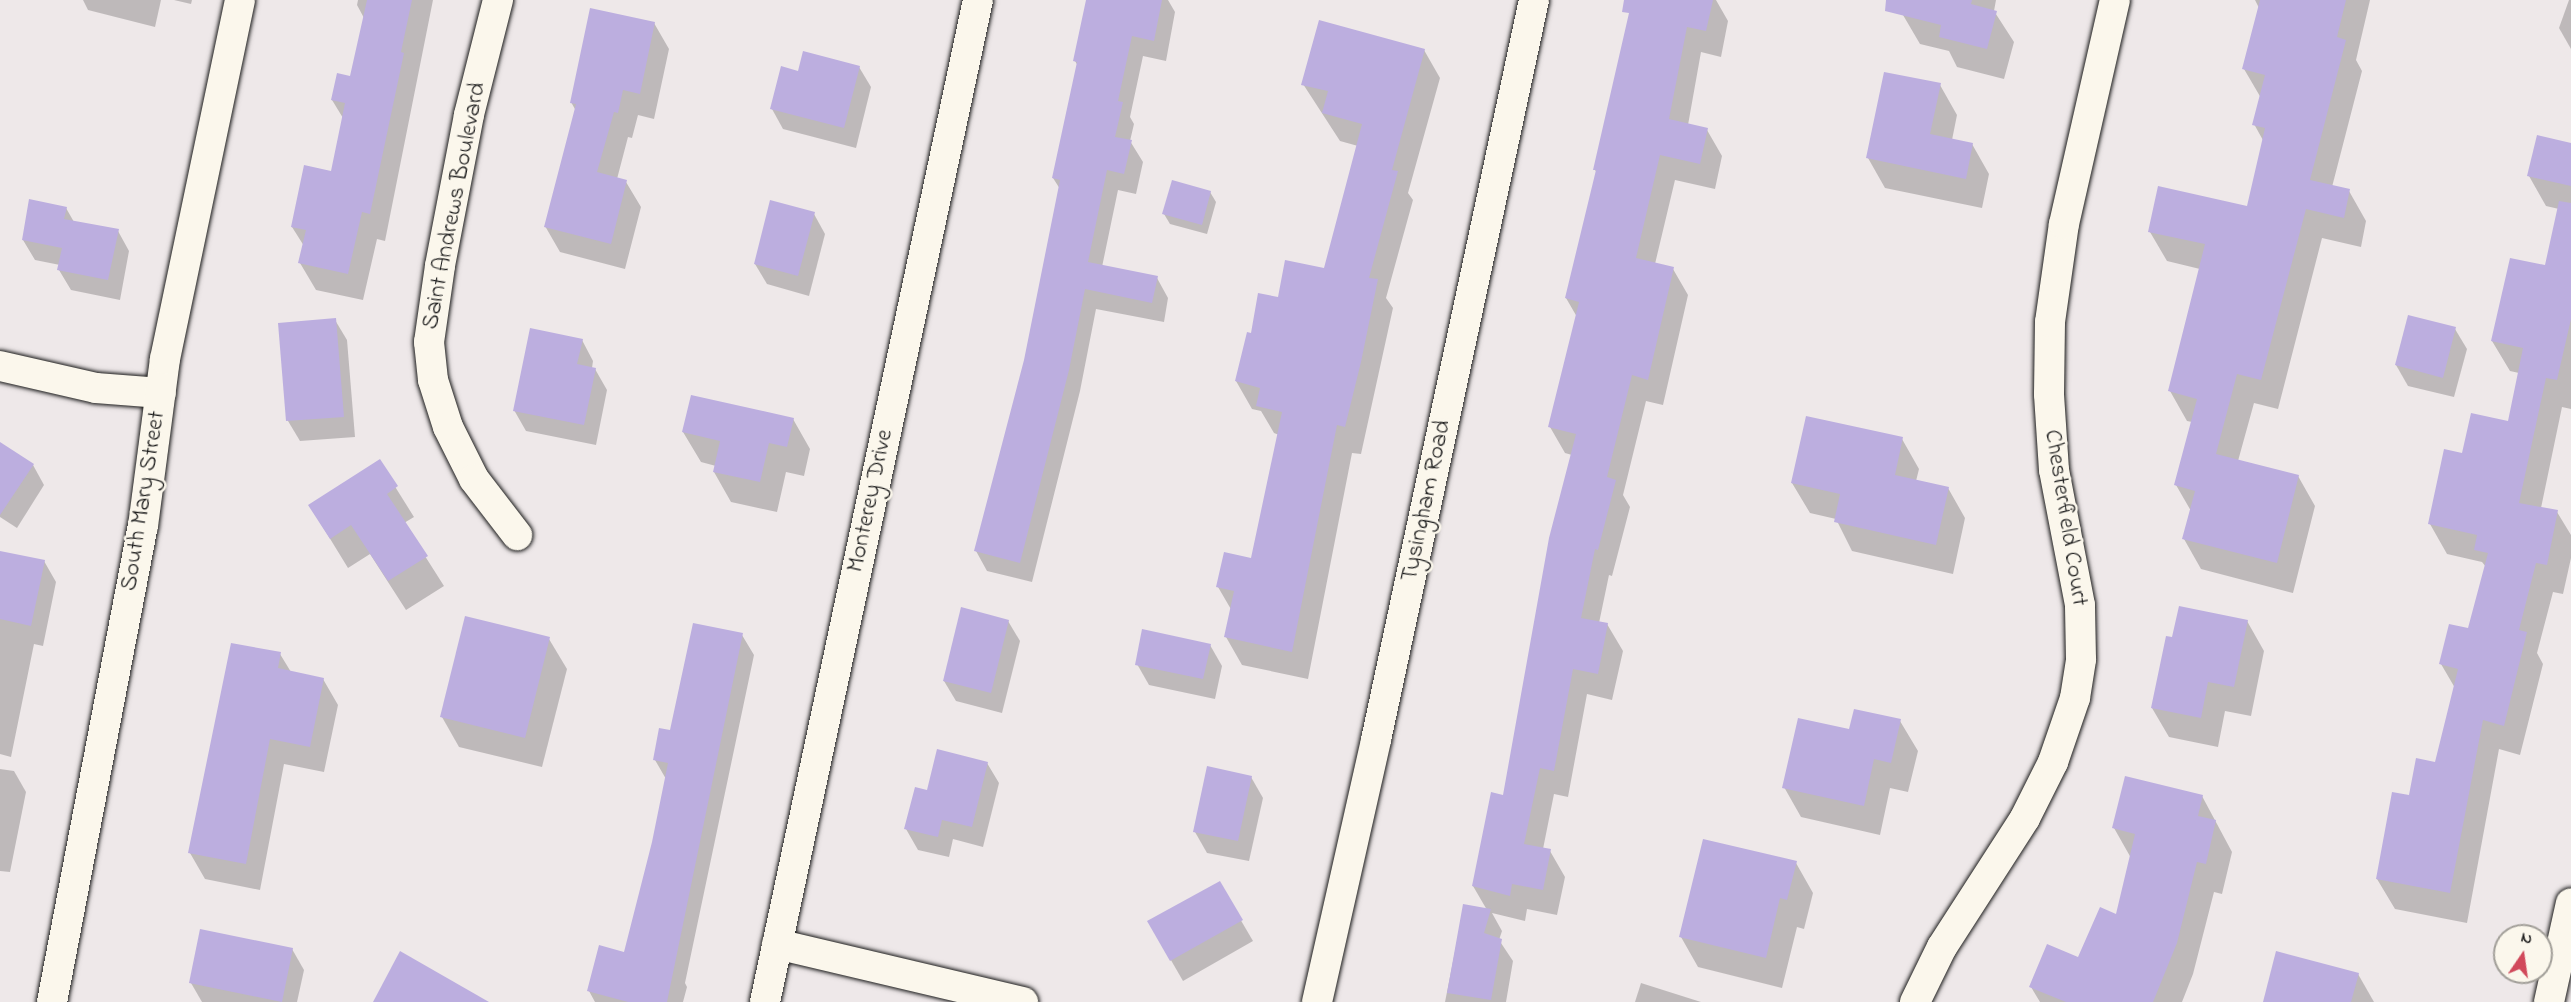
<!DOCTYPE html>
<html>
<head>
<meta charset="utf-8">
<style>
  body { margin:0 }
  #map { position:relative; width:2571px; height:1002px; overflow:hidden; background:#eee8e9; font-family:"Indie Flower",sans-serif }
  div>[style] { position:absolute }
  .shadow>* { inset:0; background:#0003 }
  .building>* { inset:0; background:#bcaedf }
  .roads { filter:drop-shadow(0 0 2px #1c1c1c) drop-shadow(0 0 2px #1c1c1c) }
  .minor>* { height:30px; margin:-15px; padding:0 15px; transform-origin:15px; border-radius:15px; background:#fbf7ec }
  span { translate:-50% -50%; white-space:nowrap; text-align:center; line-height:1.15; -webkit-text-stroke:5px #fbf7ec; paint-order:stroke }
  .street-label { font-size:24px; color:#1c1c1c }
  .north { position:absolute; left:2493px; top:924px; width:60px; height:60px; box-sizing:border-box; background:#fbf7ec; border:2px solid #a29f99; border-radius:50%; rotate:13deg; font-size:16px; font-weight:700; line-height:24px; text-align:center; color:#1c1c1c }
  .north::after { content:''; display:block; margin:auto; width:21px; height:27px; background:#d1495b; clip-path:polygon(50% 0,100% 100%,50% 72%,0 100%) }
</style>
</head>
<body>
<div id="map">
  <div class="shadow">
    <div style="clip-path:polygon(83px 0,161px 0,155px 27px,88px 10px)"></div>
    <div style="clip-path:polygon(174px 0,192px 0,191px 4px)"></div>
    <div style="clip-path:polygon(358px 0,433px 0,385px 241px,377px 239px,363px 300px,316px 290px,300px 263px,304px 246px,292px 227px,332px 173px,343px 118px,332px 100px,352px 78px,364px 18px,357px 5px)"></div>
    <div style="clip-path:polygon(1087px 0,1168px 0,1175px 12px,1166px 61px,1143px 56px,1130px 117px,1134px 124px,1130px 141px,1143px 162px,1136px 194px,1118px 190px,1102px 267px,1157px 278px,1168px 298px,1164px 322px,1096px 309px,1080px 391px,1032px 582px,987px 571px,976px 551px,1026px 361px,1060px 189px,1053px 178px,1078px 66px,1075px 61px)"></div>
    <div style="clip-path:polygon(1633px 0,1716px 0,1728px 21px,1721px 57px,1701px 52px,1688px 125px,1707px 130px,1722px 156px,1715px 189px,1675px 180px,1655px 264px,1673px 269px,1688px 295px,1663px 405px,1646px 401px,1623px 495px,1630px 507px,1612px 576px,1609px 575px,1599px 623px,1607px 624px,1623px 651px,1612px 700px,1587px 694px,1568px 797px,1554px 794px,1543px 849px,1550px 851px,1565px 877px,1557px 915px,1527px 909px,1525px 921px,1492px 913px,1502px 931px,1499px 940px,1513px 961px,1506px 1002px,1445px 1002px,1464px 906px,1487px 910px,1473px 886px,1505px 796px,1572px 455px,1565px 453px,1550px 427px,1577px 317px,1566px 298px,1597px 173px,1595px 170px)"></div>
    <div style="clip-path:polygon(1907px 0,1996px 0,1994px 11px,2014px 42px,2004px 79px,1957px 67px,1949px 51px,1920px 44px,1903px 15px)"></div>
    <div style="clip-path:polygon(2255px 0,2370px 0,2356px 60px,2362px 71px,2332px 187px,2349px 191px,2366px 221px,2361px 247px,2322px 238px,2278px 409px,2254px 403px,2238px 461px,2298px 476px,2315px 506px,2293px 593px,2201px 569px,2184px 539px,2191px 511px,2176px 485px,2192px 422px,2187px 421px,2170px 391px,2200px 269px,2167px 261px,2150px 232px,2249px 208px,2264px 142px,2254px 124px,2261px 98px,2244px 69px,2259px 8px)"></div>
    <div style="clip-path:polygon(2569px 0,2571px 0,2571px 49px,2559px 28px)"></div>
    <div style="clip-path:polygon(654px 23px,669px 49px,654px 119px,638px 115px,632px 138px,628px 137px,617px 179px,626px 182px,641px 207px,625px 269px,560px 252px,545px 226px,576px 111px,571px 102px)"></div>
    <div style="clip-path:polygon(1424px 50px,1440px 78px,1408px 193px,1413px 200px,1386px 298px,1393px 308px,1361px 454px,1352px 453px,1308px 679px,1242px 665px,1226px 637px,1232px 611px,1218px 587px,1253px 560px,1279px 435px,1274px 433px,1261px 411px,1252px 409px,1236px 381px,1252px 335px,1279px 299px,1325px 270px,1358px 146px,1340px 141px,1303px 84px)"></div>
    <div style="clip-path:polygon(859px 67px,871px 87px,856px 148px,783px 129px,772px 109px,799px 73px)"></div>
    <div style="clip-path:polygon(1940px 85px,1957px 115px,1952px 140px,1972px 144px,1989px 174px,1982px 208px,1885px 188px,1868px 158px)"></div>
    <div style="clip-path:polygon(2571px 145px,2571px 409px,2562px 407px,2541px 508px,2557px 512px,2571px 535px,2571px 558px,2563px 594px,2553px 592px,2537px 653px,2543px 664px,2520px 755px,2499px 749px,2467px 923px,2395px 909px,2377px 879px,2410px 797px,2436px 763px,2455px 688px,2441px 664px,2469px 630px,2486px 567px,2482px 562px,2447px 554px,2430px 524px,2463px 455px,2509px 422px,2519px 373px,2510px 371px,2492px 341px,2546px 267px,2559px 209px,2546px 206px,2529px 176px)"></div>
    <div style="clip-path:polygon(1210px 192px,1216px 202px,1207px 234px,1170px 224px,1164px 214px)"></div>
    <div style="clip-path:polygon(66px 208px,74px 222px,118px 231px,129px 251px,120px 300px,71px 290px,59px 270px,60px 265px,35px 260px,23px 240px)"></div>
    <div style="clip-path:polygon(814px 214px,825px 234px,809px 296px,767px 284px,755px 264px)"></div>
    <div style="clip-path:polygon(335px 320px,347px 340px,355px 437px,300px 441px,288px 421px,280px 324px)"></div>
    <div style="clip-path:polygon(2455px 329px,2467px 349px,2454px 397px,2408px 386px,2396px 365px)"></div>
    <div style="clip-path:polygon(582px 340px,593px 361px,592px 368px,595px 369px,607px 390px,596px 445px,526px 431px,514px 410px)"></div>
    <div style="clip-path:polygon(793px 419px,810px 449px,804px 476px,786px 472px,777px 512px,731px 502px,714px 472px,716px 466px,701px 462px,683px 432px)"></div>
    <div style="clip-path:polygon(1902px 439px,1919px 469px,1916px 481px,1948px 488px,1965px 518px,1953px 574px,1852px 551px,1836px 519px,1810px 513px,1792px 483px)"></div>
    <div style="clip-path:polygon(0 444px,33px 465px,44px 485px,17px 528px,0 517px)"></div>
    <div style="clip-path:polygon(379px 461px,414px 517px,404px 523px,444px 586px,406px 610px,370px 554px,348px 568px,310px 506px)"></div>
    <div style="clip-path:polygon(0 552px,44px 561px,56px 582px,43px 646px,34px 644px,11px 757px,0 754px)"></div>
    <div style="clip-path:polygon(1008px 621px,1020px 641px,1002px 713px,956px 701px,944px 681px)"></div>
    <div style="clip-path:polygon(2247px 621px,2264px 651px,2251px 716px,2225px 711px,2218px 747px,2169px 737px,2152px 708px,2173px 639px)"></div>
    <div style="clip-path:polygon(742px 635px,754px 655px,685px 983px,687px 987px,683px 1002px,595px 1002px,589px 991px,625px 953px,654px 842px,666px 779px,655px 760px)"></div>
    <div style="clip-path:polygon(549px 639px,567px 669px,542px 767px,459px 747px,442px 717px)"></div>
    <div style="clip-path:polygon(1210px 645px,1222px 666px,1215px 699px,1149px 685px,1137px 664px)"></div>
    <div style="clip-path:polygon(280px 654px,291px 672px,323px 679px,338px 705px,324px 772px,284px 764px,260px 890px,205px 879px,190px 853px)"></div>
    <div style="clip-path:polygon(1900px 721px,1918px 751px,1908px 792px,1890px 788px,1880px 835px,1801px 817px,1784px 787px,1851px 731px)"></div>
    <div style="clip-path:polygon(987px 763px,999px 783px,983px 847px,953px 839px,949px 857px,918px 850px,906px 829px,928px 792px)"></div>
    <div style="clip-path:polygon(0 769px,14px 771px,26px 792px,10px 872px,0 871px)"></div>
    <div style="clip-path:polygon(1251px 777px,1263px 798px,1249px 861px,1207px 853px,1195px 832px)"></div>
    <div style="clip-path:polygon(2202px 796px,2232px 852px,2222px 894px,2214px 892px,2193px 974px,2182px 1002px,2040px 1002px,2031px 987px,2079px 959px,2117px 916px,2131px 858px,2114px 828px)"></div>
    <div style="clip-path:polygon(1796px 863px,1813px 893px,1804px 929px,1797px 927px,1782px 988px,1698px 967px,1681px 937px)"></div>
    <div style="clip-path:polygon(1219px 883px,1253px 941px,1183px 981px,1149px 922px)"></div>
    <div style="clip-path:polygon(292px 949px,304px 970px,297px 1002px,202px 1002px,191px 983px)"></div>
    <div style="clip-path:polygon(2358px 974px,2374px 1002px,2264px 1002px)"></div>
    <div style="clip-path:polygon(1641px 983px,1701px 1002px,1635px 1002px)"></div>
  </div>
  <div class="building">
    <div style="clip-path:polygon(367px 0,412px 0,401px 52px,404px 53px,370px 214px,362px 212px,348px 274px,298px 263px,306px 230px,291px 227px,304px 165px,331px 171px,345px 103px,331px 100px,337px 73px,350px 76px)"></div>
    <div style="clip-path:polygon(1086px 0,1162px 0,1154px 41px,1132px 36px,1118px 101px,1123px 102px,1115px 137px,1132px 140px,1124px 174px,1107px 170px,1088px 262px,1158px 276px,1152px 303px,1085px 289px,1069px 370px,1020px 563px,974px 551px,1024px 360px,1060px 180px,1052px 178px,1077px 62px,1073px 61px)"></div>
    <div style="clip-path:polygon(1624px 0,1713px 0,1706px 31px,1687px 27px,1669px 119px,1708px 128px,1700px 164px,1660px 155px,1636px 258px,1674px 267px,1648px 380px,1632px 375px,1607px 477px,1616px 480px,1598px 550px,1595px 549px,1581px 618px,1608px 623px,1598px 674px,1573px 669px,1554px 771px,1540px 768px,1524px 844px,1551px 849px,1543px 890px,1512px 884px,1510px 896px,1472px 886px,1491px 792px,1503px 795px,1549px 538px,1576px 434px,1548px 427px,1579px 302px,1565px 298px,1596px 170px,1593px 170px,1629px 13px,1622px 12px)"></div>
    <div style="clip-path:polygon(1886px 0,1972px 0,1971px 4px,1997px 11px,1987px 49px,1939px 37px,1941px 25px,1885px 11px)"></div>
    <div style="clip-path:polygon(2260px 0,2346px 0,2337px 37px,2346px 40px,2310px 180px,2350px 189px,2344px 218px,2306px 209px,2261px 380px,2237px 374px,2216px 454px,2299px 475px,2277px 563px,2182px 539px,2195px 491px,2174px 485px,2197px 399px,2168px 391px,2205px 244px,2148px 232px,2158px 186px,2247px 206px,2265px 128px,2252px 125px,2265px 75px,2242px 69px)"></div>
    <div style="clip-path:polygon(590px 8px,655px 22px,640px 94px,623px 90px,618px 113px,614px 112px,597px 172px,627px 180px,611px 244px,544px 227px,576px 104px,570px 103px)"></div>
    <div style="clip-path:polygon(1319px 20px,1425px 49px,1392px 170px,1398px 171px,1369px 278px,1378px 279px,1361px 362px,1345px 427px,1337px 425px,1292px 652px,1224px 637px,1234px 591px,1216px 587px,1224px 552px,1251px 558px,1282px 412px,1256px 406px,1260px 388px,1235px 381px,1247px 332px,1251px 333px,1258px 293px,1278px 297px,1285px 260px,1324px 268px,1362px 124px,1322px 113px,1328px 91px,1301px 85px)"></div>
    <div style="clip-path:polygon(803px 51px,860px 66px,844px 128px,770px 109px,781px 66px,798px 71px)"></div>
    <div style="clip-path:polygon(1884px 72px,1941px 83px,1930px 134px,1973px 143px,1966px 179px,1866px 158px)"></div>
    <div style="clip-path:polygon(2537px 135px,2571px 143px,2571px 186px,2527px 176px)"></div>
    <div style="clip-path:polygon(1172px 180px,1211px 191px,1202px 225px,1162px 214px)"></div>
    <div style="clip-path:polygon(29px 199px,67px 207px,64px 219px,119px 229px,108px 280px,57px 270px,62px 248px,22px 240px)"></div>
    <div style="clip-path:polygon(770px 200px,815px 212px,798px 276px,754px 264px)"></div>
    <div style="clip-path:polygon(2559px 201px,2571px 203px,2571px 319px,2557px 380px,2546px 378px,2519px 503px,2558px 510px,2547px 565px,2536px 563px,2519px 630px,2527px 632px,2504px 726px,2483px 720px,2450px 893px,2376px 879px,2392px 792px,2409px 795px,2416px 758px,2435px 762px,2458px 669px,2439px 664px,2449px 624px,2468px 628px,2488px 553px,2474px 550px,2477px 535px,2428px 524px,2444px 449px,2462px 453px,2471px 413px,2508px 421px,2523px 348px,2491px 341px,2510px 258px,2545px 265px)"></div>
    <div style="clip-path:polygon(2408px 315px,2456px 327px,2443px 378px,2395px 365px)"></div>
    <div style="clip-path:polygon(336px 318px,344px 417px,286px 421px,278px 323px)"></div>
    <div style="clip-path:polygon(530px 328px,583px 339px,577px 364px,596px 368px,584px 425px,513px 411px)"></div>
    <div style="clip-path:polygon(691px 395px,794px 418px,787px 447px,769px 443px,760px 482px,713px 472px,720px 441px,682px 432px)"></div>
    <div style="clip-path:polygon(1806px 416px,1903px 437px,1895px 475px,1949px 487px,1936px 545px,1834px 522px,1840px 494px,1791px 483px)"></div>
    <div style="clip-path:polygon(0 442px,34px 464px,0 515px)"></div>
    <div style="clip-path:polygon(380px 459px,398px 486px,387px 494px,428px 556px,388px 581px,351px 525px,330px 539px,308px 505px)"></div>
    <div style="clip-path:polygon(0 551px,45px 560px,31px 626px,0 619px)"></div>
    <div style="clip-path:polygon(2179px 606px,2248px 620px,2234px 687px,2208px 682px,2201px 718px,2151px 708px,2166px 636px,2172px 637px)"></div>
    <div style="clip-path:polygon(961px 607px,1009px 620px,991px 693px,943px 681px)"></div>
    <div style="clip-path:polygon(465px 616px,550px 637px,525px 738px,440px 717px)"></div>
    <div style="clip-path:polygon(693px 623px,743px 633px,667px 1002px,628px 1002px,587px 991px,599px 945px,624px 952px,652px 842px,668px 763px,653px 760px,659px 728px,670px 730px)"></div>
    <div style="clip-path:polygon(1142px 629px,1211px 644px,1203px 679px,1135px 665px)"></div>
    <div style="clip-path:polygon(231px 643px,281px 652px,278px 668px,324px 678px,310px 747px,270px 739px,246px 864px,188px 853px)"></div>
    <div style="clip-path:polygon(1854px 709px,1901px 719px,1891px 763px,1874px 759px,1864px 806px,1782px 788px,1798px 718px,1849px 729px)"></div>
    <div style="clip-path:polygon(937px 749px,988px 762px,972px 827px,942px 820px,938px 837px,904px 829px,915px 787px,927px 790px)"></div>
    <div style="clip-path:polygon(1207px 766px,1252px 776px,1238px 841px,1193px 832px)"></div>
    <div style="clip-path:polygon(2125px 776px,2203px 795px,2198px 816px,2216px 820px,2206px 864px,2197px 862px,2177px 943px,2153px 1002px,2066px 1002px,2029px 987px,2047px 944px,2078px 957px,2100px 907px,2116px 914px,2135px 834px,2112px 828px)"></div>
    <div style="clip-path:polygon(1703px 839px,1797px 861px,1787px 900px,1780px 898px,1766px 958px,1679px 937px)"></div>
    <div style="clip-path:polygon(1220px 881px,1243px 920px,1170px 961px,1147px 921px)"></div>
    <div style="clip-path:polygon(1463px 904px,1491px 909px,1484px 933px,1502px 939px,1491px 1000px,1447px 993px)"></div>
    <div style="clip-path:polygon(200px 929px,293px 948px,282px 1002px,189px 983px)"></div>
    <div style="clip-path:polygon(400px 951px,489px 1002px,373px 1002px)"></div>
    <div style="clip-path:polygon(2276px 951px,2359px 973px,2351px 1002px,2263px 1002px)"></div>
  </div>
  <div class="roads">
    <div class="minor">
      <div style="left:498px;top:0;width:119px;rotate:104.2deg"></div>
      <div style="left:469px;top:115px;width:154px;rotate:100.9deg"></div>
      <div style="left:440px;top:266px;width:77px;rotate:98.2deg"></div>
      <div style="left:429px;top:342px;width:38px;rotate:84deg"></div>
      <div style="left:433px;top:380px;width:49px;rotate:72.3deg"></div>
      <div style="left:448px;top:427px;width:58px;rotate:63.4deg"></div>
      <div style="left:474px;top:479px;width:71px;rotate:52.5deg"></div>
      <div style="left:0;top:366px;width:98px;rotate:12.9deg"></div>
      <div style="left:96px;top:388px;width:65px;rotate:4.4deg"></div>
      <div style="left:777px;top:944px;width:253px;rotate:13.3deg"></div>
      <div style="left:52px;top:1002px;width:485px;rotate:-79.2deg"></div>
      <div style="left:143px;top:526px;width:168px;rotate:-82.5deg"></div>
      <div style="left:165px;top:359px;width:367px;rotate:-78.2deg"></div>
      <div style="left:765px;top:1002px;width:1024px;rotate:-78deg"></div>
      <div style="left:1317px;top:1002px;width:269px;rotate:-77.3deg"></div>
      <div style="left:1376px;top:740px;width:757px;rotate:-77.95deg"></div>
      <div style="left:1915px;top:1002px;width:61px;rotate:-63.9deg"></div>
      <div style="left:1942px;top:947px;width:153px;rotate:-57.2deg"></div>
      <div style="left:2025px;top:818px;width:63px;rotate:-63.4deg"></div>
      <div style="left:2053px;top:762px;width:68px;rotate:-71deg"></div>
      <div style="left:2075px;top:698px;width:39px;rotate:-81deg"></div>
      <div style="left:2081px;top:659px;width:54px;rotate:-91.1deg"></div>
      <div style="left:2080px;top:605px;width:137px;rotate:-100.9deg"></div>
      <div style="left:2054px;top:470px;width:76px;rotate:-93.8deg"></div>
      <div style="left:2049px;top:394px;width:72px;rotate:-89.2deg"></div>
      <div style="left:2050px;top:322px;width:99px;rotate:-81.9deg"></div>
      <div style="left:2064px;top:224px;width:230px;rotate:-77.2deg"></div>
      <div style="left:2549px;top:1002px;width:101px;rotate:-77.5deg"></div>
    </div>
  </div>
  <div class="street-label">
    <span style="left:455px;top:206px;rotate:-79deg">Saint Andrews Boulevard</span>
    <span style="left:144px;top:501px;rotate:-81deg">South Mary Street</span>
    <span style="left:871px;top:501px;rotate:-78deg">Monterey Drive</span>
    <span style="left:1427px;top:501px;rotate:-78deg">Tysingham Road</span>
    <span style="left:2065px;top:518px;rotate:81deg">Chesterfield Court</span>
  </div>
  <div class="north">N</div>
</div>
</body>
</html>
